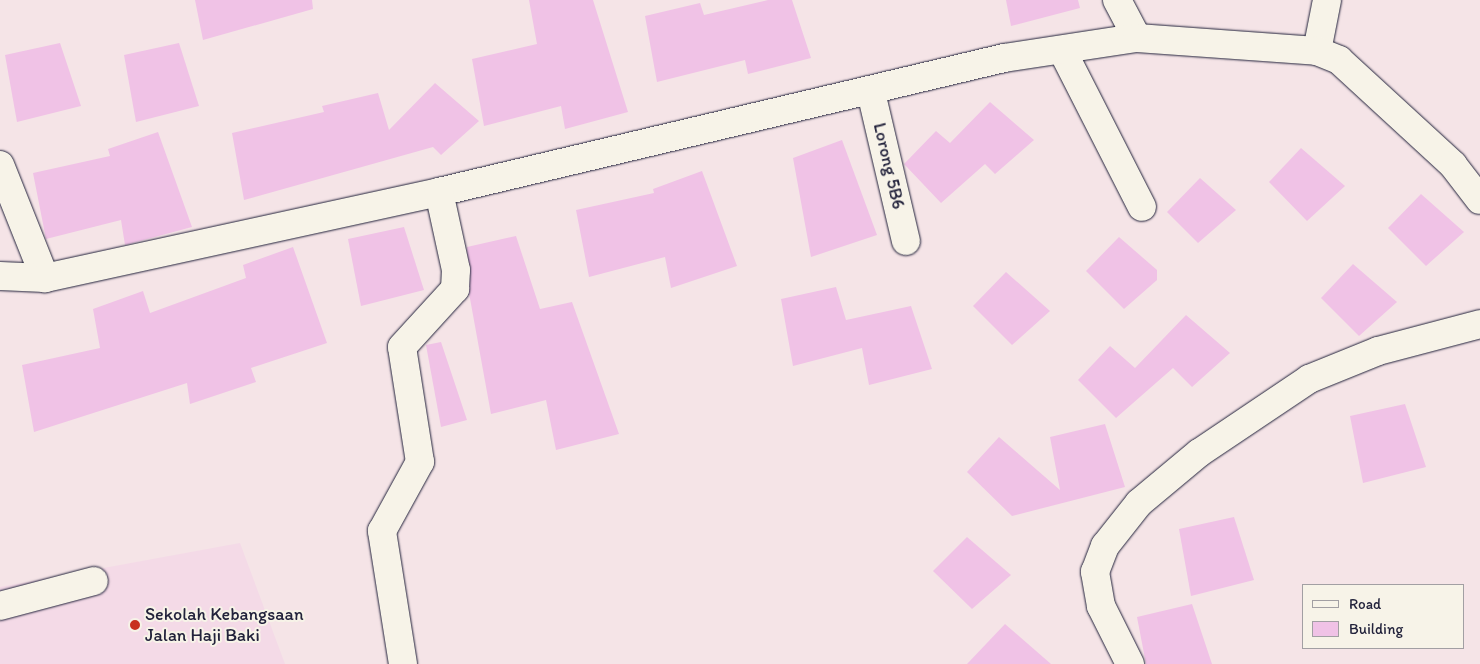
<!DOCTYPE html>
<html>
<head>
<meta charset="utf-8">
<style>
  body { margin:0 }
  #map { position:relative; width:1480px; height:664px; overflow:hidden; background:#f5e4e7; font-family:Itim,sans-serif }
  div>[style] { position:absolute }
  .built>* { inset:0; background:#f4dae7 }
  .building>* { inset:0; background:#f0c2e6 }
  .roads { filter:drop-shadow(0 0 1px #22223b) drop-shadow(0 0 1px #22223b) }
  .minor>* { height:28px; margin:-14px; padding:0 14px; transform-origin:14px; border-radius:14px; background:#f7f3e8 }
  .dots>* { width:14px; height:14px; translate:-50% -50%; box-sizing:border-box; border:2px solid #f7f3e8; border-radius:50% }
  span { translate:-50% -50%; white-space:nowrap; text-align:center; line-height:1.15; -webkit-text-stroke:4px #f7f3e8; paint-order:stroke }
  .street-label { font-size:18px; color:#22223b }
  .poi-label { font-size:18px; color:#22223b }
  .left { translate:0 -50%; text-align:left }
  .legend { position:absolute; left:1302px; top:584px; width:162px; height:65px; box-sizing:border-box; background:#f7f3e8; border:1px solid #a29fa3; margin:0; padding:6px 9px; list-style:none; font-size:15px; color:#22223b }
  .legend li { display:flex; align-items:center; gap:10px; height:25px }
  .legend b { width:25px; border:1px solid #a29fa3 }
</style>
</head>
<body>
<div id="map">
  <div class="built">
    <div style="clip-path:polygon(240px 543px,285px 664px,0 664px,0 587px)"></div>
  </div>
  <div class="building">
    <div style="clip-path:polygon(195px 0,312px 0,313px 9px,203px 40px)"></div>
    <div style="clip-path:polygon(529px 0,593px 0,628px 112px,565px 129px,561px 106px,484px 126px,472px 59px,537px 44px)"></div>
    <div style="clip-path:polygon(768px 0,792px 0,811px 58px,748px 74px,745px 60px,657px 82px,645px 16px,700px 3px,704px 15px)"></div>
    <div style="clip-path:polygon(1006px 0,1078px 0,1080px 8px,1011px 26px)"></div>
    <div style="clip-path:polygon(60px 43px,81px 106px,17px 122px,5px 55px)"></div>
    <div style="clip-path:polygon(179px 43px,199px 106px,136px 122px,124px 55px)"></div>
    <div style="clip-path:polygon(435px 83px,479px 121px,441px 155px,433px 147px,244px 200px,232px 133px,324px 112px,322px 106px,378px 93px,389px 130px)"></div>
    <div style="clip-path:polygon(990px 102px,1034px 140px,995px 174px,985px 164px,941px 203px,904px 164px,936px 131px,950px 143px)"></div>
    <div style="clip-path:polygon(158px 132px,192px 227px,125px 245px,121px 220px,46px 239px,33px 173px,110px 156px,108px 149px)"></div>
    <div style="clip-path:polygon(842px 140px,877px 235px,811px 257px,793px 158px)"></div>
    <div style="clip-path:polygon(1301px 148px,1345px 186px,1307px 221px,1269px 182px)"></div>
    <div style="clip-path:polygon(702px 171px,737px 266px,671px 288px,665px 257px,589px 277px,576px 210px,654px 193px,653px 189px)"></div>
    <div style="clip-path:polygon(1200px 178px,1236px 210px,1198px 243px,1167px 212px)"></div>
    <div style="clip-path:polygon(1421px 194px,1464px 232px,1426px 266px,1388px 228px)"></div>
    <div style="clip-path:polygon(404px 227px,424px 290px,361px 306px,348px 239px)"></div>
    <div style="clip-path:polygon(516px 236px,540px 309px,572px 302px,619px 434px,556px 450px,546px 400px,491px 414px,469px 293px,467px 247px)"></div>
    <div style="clip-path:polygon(1119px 237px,1157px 270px,1157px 280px,1124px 309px,1086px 271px)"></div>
    <div style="clip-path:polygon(293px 247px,327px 343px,251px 368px,256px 382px,190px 404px,187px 383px,34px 432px,22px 365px,100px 348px,93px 309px,143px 291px,150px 313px,246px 278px,243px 265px)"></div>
    <div style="clip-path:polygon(1353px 264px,1397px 302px,1359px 336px,1321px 298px)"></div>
    <div style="clip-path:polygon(1006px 272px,1050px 311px,1012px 345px,973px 306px)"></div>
    <div style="clip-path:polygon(836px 287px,846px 320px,911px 306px,932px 369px,869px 385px,862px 348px,793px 366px,781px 299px)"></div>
    <div style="clip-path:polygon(1186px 315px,1230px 353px,1192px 387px,1173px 368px,1116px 418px,1078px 380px,1110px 346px,1135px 368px)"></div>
    <div style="clip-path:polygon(441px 342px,467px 420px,441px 427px,426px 345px)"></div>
    <div style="clip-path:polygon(1405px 404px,1426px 467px,1363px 483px,1350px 416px)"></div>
    <div style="clip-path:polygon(1105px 424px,1125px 487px,1012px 516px,967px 472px,999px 437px,1060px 490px,1050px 437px)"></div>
    <div style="clip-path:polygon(1234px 517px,1254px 580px,1191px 596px,1179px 529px)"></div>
    <div style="clip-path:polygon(967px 537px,1011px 575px,972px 609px,933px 571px)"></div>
    <div style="clip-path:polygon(1192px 604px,1212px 664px,1146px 664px,1137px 617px)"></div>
    <div style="clip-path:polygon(1005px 624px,1051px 664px,967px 664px)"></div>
  </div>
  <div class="roads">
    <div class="minor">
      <div style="left:1117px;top:0;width:43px;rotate:62.2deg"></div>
      <div style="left:1062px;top:50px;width:176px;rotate:63deg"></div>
      <div style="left:1317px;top:51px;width:52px;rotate:-78.9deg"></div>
      <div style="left:871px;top:92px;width:153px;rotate:76.8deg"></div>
      <div style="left:0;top:165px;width:122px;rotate:68.3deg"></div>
      <div style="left:0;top:276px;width:45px;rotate:2.5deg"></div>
      <div style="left:45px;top:278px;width:403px;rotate:-12.3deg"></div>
      <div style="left:439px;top:192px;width:581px;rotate:-13.34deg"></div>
      <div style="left:1004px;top:58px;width:134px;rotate:-8.6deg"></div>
      <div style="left:1137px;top:38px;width:180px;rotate:4.1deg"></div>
      <div style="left:1317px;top:51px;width:24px;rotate:22deg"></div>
      <div style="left:1339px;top:60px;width:155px;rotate:42.6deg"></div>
      <div style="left:1453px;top:165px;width:44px;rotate:52.4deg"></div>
      <div style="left:0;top:606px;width:97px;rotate:-14.9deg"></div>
      <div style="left:403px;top:664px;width:135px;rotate:-99deg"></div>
      <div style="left:382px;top:531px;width:79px;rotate:-61.2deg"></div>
      <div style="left:420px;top:462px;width:116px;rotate:-98.9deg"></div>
      <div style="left:402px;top:347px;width:79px;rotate:-47.6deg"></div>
      <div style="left:455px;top:289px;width:19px;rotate:-87deg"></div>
      <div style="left:456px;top:270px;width:80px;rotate:-102.3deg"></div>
      <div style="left:1130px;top:664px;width:65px;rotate:-116.6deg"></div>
      <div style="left:1101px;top:606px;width:35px;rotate:-100deg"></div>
      <div style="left:1095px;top:572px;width:28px;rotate:-69deg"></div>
      <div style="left:1105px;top:546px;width:55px;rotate:-51.7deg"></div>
      <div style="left:1139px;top:503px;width:78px;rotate:-39.8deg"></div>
      <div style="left:1199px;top:453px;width:133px;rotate:-33.9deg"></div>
      <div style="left:1309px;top:379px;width:74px;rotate:-22.1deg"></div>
      <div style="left:1378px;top:351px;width:106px;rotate:-14.8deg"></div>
    </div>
  </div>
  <div class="dots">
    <div style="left:135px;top:625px;background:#c8321e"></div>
  </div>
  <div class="street-label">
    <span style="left:889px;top:166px;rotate:77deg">Lorong 5B6</span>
  </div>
  <div class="poi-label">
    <span class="left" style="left:145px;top:625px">Sekolah Kebangsaan<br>Jalan Haji Baki</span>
  </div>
  <ul class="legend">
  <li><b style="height:6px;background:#f7f3e8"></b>Road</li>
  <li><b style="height:14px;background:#f0c2e6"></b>Building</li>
  </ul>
</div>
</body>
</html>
